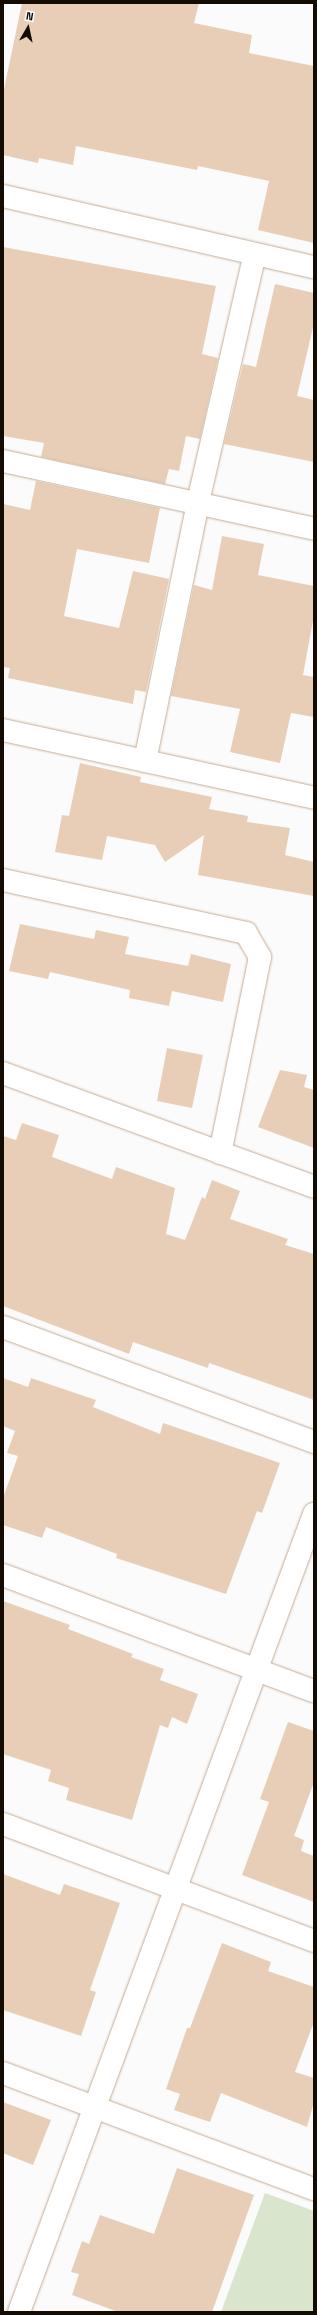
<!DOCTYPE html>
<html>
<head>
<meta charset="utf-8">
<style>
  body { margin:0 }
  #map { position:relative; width:317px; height:2315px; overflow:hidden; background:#fbfbfb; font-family:"Space Grotesk",sans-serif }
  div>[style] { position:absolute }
  .green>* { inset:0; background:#d9e5cc }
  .building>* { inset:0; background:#e8ceb7 }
  .roads { filter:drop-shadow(0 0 1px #c6aa90) drop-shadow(0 0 1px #c6aa90) }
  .street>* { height:22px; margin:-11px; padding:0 11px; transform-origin:11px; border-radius:11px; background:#fff }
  span { translate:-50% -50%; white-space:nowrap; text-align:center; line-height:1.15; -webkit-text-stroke:4px #fff; paint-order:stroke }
  .frame { position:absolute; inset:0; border:4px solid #140b03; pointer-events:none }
  .north { position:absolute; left:8px; top:8px; width:40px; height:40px; -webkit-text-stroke:3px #fff; paint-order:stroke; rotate:9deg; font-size:11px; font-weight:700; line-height:16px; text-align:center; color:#140b03 }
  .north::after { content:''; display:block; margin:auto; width:14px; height:18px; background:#140b03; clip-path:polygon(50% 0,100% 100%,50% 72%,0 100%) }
</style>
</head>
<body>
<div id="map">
  <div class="green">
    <div style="clip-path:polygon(265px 2193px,314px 2211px,314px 2312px,221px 2312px)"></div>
  </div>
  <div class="building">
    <div style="clip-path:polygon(22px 3px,199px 3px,194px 23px,252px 35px,249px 53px,314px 66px,314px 243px,258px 230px,269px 181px,198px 166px,197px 170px,76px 146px,73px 165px,39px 158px,38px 163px,3px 155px,3px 94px)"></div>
    <div style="clip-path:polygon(3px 247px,216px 286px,202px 354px,218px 358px,200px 439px,186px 436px,179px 471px,169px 469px,165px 484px,41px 457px,44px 443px,3px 436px)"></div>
    <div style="clip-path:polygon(275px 284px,314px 293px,314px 323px,297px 396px,314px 400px,314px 462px,224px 444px,243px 364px,256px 367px)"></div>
    <div style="clip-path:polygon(36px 481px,160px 508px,149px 563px,77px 549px,64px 616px,119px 628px,133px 571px,169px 579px,146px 692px,135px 690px,133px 704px,8px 678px,10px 668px,3px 667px,3px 504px,30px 510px)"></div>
    <div style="clip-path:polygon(222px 536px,264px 544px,258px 575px,314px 586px,314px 615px,303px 675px,314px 677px,314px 717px,291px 713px,280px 763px,230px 752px,240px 709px,171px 696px,194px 585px,212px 590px)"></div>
    <div style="clip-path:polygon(80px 763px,141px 777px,140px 782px,212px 797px,209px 809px,248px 816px,247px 822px,290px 828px,285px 855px,314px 862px,314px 896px,198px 875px,204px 835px,165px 862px,155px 845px,107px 836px,102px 860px,55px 852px,62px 815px,69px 816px)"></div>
    <div style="clip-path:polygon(20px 924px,94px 939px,96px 930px,129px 937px,125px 954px,188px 966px,191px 954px,231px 964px,223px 1002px,172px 991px,169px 1006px,129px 998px,130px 990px,50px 972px,48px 979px,9px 971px)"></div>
    <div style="clip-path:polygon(167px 1048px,203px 1055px,192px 1108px,157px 1101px)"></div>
    <div style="clip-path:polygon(280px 1070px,307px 1075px,304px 1087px,314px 1090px,314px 1148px,258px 1127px)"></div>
    <div style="clip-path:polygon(22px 1123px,59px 1135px,52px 1157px,112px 1179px,116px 1167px,175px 1188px,166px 1234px,185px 1240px,202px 1197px,205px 1199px,212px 1180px,240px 1191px,230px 1219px,288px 1239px,285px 1245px,314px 1254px,314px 1400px,209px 1363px,208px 1368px,133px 1342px,129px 1354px,3px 1306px,3px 1136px,16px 1140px)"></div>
    <div style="clip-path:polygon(3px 1378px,28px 1387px,31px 1378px,96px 1400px,93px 1407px,160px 1434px,163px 1423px,280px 1463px,262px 1513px,257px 1511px,226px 1594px,116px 1558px,117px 1554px,46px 1527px,42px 1538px,3px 1525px,3px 1498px,18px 1456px,7px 1453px,15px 1431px,3px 1426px)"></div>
    <div style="clip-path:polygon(3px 1601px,70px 1625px,68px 1629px,133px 1654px,131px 1657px,164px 1669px,160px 1680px,198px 1694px,187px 1724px,172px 1717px,168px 1728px,160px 1725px,132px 1820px,66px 1800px,69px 1788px,48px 1781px,51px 1770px,3px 1754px)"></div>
    <div style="clip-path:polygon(288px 1722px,314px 1731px,314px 1782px,294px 1836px,304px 1840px,301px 1851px,314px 1856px,314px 1902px,242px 1875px,269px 1802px,260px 1799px)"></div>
    <div style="clip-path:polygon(3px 1874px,60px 1895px,64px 1884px,120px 1903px,90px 1990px,96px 1992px,81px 2036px,3px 2010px)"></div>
    <div style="clip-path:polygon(222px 1943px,271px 1962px,268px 1971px,314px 1987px,314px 2022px,295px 2072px,314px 2078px,314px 2102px,307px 2127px,221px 2093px,210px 2122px,174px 2110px,180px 2094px,166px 2089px,187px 2028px,190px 2028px)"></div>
    <div style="clip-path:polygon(3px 2102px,51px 2120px,33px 2165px,3px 2153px)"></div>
    <div style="clip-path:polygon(177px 2168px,254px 2195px,212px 2312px,118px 2312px,72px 2295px,79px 2274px,71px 2272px,82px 2241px,89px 2244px,100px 2215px,154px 2234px)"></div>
  </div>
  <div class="roads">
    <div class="street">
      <div style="left:3px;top:196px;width:319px;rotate:12.9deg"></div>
      <div style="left:3px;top:461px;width:318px;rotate:12.3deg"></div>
      <div style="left:3px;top:730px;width:318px;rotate:12.3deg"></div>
      <div style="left:145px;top:761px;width:264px;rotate:-78.4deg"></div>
      <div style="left:198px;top:502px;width:254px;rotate:-77.1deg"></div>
      <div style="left:3px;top:880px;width:249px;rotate:12.3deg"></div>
      <div style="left:246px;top:933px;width:28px;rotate:60deg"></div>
      <div style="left:260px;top:957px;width:200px;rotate:101.5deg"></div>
      <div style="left:3px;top:1073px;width:331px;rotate:20.1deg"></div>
      <div style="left:3px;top:1327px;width:332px;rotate:20.3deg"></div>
      <div style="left:3px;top:1575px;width:332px;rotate:20.5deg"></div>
      <div style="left:3px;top:1824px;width:332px;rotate:20.6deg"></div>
      <div style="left:3px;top:2073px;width:332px;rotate:20.5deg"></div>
      <div style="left:19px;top:2312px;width:851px;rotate:-69.71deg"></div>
    </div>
  </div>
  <div class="frame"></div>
  <div class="north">N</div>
</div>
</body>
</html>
